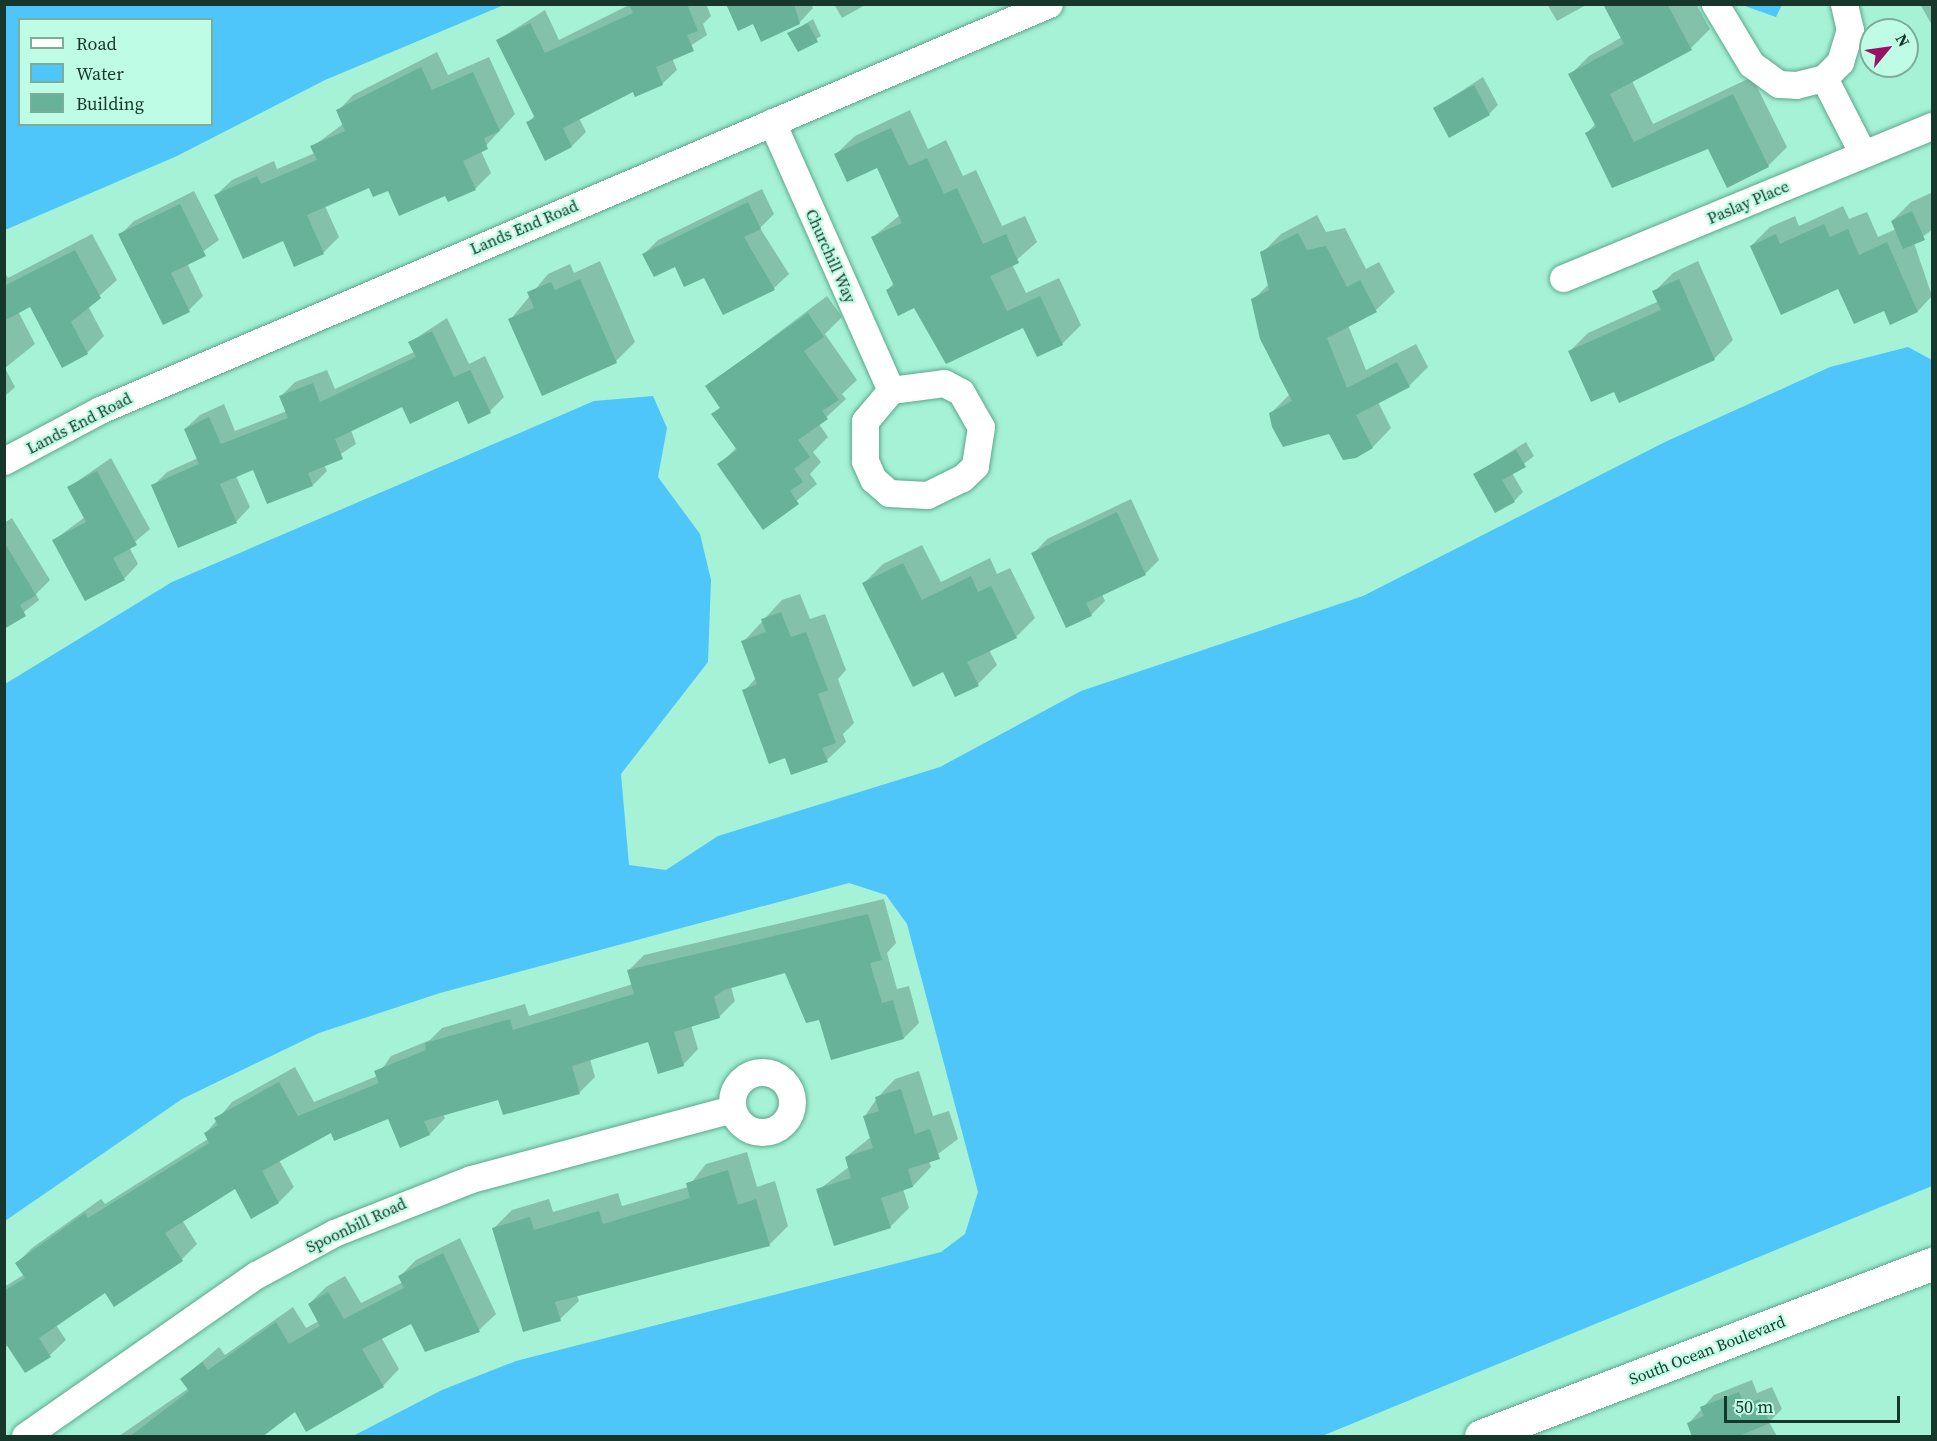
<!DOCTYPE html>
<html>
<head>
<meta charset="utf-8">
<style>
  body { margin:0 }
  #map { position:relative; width:1937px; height:1441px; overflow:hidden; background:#a5f2d6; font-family:"Source Serif 4",serif }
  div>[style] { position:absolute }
  .water>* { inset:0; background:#4ec6f9 }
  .shadow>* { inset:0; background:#0003 }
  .building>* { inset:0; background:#67b299 }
  .roads { filter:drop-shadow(0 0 2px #5ca78e) drop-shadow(0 0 2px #5ca78e) }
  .street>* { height:27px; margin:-13.5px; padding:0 13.5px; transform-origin:13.5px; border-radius:13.5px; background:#fff }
  .street>.ring { margin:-13.5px; padding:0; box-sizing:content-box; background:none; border:27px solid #fff; border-radius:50% }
  .secondary>* { height:33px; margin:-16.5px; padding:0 16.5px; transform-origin:16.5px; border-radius:16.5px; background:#fff }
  span { translate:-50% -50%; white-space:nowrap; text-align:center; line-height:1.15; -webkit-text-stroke:4.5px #bffce5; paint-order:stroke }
  .street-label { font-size:16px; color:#17372c }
  .frame { position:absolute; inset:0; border:6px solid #17372c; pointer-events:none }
  .legend { position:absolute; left:18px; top:18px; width:195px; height:108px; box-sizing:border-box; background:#bffce5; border:2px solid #7cad9b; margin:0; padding:8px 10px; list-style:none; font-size:18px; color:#17372c }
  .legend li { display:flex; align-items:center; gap:12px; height:30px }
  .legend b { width:30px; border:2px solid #7cad9b }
  .north { position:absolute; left:1859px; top:18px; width:60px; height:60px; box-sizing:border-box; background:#bffce5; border:2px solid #7cad9b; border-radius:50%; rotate:61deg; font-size:16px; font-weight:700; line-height:24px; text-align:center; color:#17372c }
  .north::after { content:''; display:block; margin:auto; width:21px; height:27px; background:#991266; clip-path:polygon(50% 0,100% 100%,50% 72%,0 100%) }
  .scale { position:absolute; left:1724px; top:1396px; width:176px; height:27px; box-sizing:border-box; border:3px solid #17372c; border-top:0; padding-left:8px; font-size:18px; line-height:21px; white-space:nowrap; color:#17372c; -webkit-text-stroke:4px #bffce5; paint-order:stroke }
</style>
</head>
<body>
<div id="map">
  <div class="water">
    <div style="clip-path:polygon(evenodd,5px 4px,503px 4px,504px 5px,325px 80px,177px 156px,5px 230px,5px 4px,20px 20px,212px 20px,212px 124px,20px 124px,20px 20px)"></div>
    <div style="clip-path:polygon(1742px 5px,1782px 4px,1782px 5px,1776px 17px)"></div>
    <div style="clip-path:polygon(1908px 347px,1932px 360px,1932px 1186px,1322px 1436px,353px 1436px,442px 1390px,516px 1361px,941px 1252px,965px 1234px,978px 1192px,907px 924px,886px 895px,849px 883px,440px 993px,319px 1033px,182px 1099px,5px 1221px,5px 684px,172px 582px,594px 401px,653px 396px,667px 428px,658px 477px,700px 534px,711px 580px,708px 662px,621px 774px,629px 865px,666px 870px,718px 836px,940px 767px,1081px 691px,1363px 596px,1665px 442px,1830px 367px)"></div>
  </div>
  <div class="shadow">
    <div style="clip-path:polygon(631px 4px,706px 4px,711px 16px,703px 24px,707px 35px,672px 58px,677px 70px,662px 84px,633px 90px,579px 118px,586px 132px,572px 146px,528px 123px,535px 115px,498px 40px,545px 10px,559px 40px)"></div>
    <div style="clip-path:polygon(727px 4px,811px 4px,813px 8px,799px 23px,753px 22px)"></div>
    <div style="clip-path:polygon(834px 4px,867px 4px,842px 18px)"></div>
    <div style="clip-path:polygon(1547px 4px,1588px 4px,1557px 21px)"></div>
    <div style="clip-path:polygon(1604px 4px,1696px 4px,1710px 29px,1691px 48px,1632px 81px,1653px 124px,1752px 77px,1787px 147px,1768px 166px,1709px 147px,1612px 186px,1587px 133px,1596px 123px,1570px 75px,1589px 56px,1622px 37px)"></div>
    <div style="clip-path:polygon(1920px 4px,1932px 4px,1932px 25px)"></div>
    <div style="clip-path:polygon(813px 19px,821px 36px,798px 50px,789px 34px)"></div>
    <div style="clip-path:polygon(437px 52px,448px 75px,489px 57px,515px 114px,481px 151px,491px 173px,475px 189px,446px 194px,370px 186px,325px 206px,339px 237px,323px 253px,283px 239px,216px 195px,232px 180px,274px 161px,277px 169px,315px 153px,312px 147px,343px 124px,338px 111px,353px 95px)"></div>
    <div style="clip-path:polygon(1483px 77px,1498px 105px,1489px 114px,1435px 108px)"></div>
    <div style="clip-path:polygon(910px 110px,928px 149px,946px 140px,963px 176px,976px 170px,1002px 226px,1025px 216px,1037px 242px,1012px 264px,1026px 293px,1059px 278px,1081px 325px,1062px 344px,1024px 326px,914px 306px,887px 290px,894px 283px,873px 237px,900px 215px,878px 166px,836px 154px,855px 136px)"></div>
    <div style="clip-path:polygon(762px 189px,774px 214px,760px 228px,789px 274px,774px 288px,723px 313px,705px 276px,644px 254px,658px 240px)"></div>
    <div style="clip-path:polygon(194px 191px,219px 240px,187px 263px,203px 296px,189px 310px,120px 235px,134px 221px)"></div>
    <div style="clip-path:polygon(1931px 193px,1932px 230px,1914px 243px,1932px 296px,1918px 311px,1885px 309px,1751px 246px,1770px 227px,1795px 216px,1799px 226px,1843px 206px,1849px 219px,1867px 212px,1878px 237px,1896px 229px,1892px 221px,1911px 202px)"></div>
    <div style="clip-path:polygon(1317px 215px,1326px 232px,1345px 228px,1366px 269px,1379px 262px,1395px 292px,1376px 310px,1348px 325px,1366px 370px,1416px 344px,1428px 367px,1409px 386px,1378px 402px,1391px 428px,1373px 447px,1344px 458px,1330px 432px,1271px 413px,1290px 394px,1253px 300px,1269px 284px,1262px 253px,1281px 234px)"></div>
    <div style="clip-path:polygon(92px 234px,117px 280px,88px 306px,104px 336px,87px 353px,30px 305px,18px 311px,35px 344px,5px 368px,15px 387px,4px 397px,4px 271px,8px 278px)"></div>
    <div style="clip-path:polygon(600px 261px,635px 342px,616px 361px,543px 394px,510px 320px,548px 274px,570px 264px,574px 273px)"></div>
    <div style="clip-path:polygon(1698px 261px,1733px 340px,1714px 359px,1570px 351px,1588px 333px,1659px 301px,1654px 292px,1673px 273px)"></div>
    <div style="clip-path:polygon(827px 296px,842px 317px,825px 334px,857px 380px,842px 394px,846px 399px,819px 424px,828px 437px,813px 452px,821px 462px,810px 474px,817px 484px,764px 528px,719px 465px,737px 447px,713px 414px,721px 407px,707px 387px)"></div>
    <div style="clip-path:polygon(447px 318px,469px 364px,485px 356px,504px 397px,490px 411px,458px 399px,403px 405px,351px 430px,356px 444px,324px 465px,327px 471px,313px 485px,254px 468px,236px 476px,250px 507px,236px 522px,153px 486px,167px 472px,198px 458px,185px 429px,200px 415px,224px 404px,235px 431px,287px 411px,281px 396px,295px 382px,327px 370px,335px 389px,414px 352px,410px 342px)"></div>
    <div style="clip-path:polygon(1526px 442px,1534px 456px,1512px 473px,1523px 492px,1514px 501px,1475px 474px)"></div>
    <div style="clip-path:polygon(111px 458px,150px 529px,129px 547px,138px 564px,124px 579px,54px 540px,85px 517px,69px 487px)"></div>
    <div style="clip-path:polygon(1131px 499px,1159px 560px,1145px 574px,1102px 594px,1105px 601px,1091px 615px,1033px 554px,1047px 539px)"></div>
    <div style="clip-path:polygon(12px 518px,50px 580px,36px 594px,39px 600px,9px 624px,4px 616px,4px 523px)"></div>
    <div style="clip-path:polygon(922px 545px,941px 582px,990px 558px,997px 574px,1010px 568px,1035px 618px,1016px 637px,989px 650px,997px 665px,978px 684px,944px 670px,864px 583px,883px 564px)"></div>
    <div style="clip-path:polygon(800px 594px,810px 619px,825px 614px,846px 670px,838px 679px,854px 723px,843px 734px,846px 742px,827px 760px,786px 756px,744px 691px,756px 678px,743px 642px,782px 600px)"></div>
    <div style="clip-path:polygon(884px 899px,896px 943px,887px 953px,897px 989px,909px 986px,919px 1023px,904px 1038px,820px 1018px,786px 971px,731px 987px,735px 1001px,719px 1017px,691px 1025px,698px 1049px,683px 1065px,649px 1040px,590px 1059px,595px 1077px,580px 1092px,504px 1113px,500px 1098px,443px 1114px,445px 1118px,430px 1134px,388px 1117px,331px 1131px,279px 1160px,294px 1187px,279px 1202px,235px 1187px,182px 1220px,197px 1244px,182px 1259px,105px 1291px,56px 1325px,66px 1340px,50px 1355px,26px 1371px,9px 1345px,4px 1348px,4px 1287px,25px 1274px,17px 1263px,32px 1248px,101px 1199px,105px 1204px,208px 1139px,206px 1133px,232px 1102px,295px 1067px,314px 1102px,377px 1076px,391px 1056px,430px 1040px,442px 1028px,525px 1004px,529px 1016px,633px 984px,629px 970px,644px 955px)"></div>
    <div style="clip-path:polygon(919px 1071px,933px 1116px,949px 1111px,958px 1139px,929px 1161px,931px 1167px,913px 1186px,903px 1189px,909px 1208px,890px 1227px,818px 1190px,849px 1167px,846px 1157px,871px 1137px,865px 1116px,877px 1098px,895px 1079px)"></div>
    <div style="clip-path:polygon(747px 1152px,757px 1187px,775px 1181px,788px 1226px,769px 1245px,577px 1295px,579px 1301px,560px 1319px,493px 1229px,512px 1210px,549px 1199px,553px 1212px,618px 1193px,622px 1206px,688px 1187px,706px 1164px)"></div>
    <div style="clip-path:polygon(460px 1238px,496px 1314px,479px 1330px,426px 1350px,412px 1322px,381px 1337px,399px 1369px,383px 1386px,295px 1410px,260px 1436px,119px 1436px,189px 1388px,182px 1379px,219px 1347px,225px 1355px,293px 1307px,306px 1328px,319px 1321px,309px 1304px,326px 1287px,345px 1276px,361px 1303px,403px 1282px,400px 1276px,416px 1260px)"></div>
    <div style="clip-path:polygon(1752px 1380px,1757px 1393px,1772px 1387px,1782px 1409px,1769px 1422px,1777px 1436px,1694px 1436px,1689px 1423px,1714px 1395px)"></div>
  </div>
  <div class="building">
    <div style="clip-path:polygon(629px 4px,687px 4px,698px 31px,687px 35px,694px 51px,656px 67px,663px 85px,635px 97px,633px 92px,563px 128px,572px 147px,545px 161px,526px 122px,535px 118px,496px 40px,530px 23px,545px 53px,633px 13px)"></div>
    <div style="clip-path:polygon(726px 4px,794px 4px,800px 24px,761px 42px,753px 24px,738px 31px)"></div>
    <div style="clip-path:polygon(1603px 4px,1667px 4px,1692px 50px,1610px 94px,1634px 142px,1733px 94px,1769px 167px,1727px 188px,1708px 149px,1612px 188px,1585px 133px,1596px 127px,1568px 74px,1624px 44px)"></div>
    <div style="clip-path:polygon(808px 23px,818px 42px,798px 52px,787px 33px)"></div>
    <div style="clip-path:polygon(421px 67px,432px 90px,473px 72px,500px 131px,484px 138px,488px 149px,463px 161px,476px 190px,448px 202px,445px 196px,399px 216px,388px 191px,373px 197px,369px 188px,307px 215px,324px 254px,294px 267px,283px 241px,243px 259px,214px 195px,257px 176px,261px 184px,317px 160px,310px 146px,345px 131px,336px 110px)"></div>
    <div style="clip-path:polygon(1474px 85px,1490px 115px,1449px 138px,1433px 108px)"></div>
    <div style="clip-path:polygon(891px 128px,909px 166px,927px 158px,944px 194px,957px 188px,983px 244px,1006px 234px,1019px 263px,990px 276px,1007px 311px,1040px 296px,1063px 345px,1037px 357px,1023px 328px,946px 364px,914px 308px,898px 316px,886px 290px,894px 286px,871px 237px,902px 223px,877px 168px,847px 182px,834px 154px)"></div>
    <div style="clip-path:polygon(748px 202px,761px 229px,744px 237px,775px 290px,723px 315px,704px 278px,684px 287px,675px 267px,654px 277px,642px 254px)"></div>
    <div style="clip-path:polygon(180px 204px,206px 256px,171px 273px,190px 312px,163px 325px,118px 234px)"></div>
    <div style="clip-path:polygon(1912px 211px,1925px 240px,1903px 249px,1891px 221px)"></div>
    <div style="clip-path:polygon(1824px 224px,1830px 237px,1848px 229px,1859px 255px,1887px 242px,1918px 312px,1890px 325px,1884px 311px,1854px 324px,1838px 289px,1781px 315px,1750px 246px,1776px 234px,1780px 244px)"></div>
    <div style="clip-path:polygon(1298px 233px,1307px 250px,1326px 246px,1347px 287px,1360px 280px,1377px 312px,1327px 338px,1347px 388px,1397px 362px,1410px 387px,1356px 415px,1373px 448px,1356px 458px,1343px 460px,1329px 434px,1283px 447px,1272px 427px,1269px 413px,1292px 401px,1260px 339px,1251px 299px,1269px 290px,1260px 252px)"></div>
    <div style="clip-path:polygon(75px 250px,101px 298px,71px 322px,88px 354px,62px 368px,30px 307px,4px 321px,4px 286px)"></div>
    <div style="clip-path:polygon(580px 279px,617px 363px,542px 396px,508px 319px,534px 308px,527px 292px,551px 282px,555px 290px)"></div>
    <div style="clip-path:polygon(1679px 279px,1715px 360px,1619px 403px,1614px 392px,1591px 402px,1568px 351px,1661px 310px,1652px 291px)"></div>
    <div style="clip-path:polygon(808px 313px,824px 337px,804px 351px,839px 400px,822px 411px,828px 419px,798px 440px,810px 457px,794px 469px,803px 482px,790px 491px,799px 504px,763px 530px,717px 464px,737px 450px,711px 414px,720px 408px,705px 386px)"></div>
    <div style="clip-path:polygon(432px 331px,454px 377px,470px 370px,491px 413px,468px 424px,458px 401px,410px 424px,402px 407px,335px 439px,343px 459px,308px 473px,313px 486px,267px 504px,253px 470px,220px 484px,237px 523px,178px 548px,151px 485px,199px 464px,184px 429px,209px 417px,221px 444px,288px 418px,279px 396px,313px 383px,320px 402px,416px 357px,408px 342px)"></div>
    <div style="clip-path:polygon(1516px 450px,1526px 467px,1502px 480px,1515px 502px,1495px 513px,1473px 474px)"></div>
    <div style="clip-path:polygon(97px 471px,137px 545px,113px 558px,125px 580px,85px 601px,52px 540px,86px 522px,67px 487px)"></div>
    <div style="clip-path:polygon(1117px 512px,1146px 575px,1086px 603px,1092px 616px,1066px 628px,1031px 553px)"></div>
    <div style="clip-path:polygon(4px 542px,36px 595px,20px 605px,26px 616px,4px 629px)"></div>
    <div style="clip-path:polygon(903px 563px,922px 600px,971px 576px,978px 592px,991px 586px,1017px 638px,967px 662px,979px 686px,955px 697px,943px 672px,913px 687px,862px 583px)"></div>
    <div style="clip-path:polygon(781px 612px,791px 637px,806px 632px,828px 690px,818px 694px,836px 743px,822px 748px,828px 762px,791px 775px,785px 758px,769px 764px,742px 690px,757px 684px,741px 641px,766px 632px,761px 619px)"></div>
    <div style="clip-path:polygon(868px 914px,882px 960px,870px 963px,882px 1003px,893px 1000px,904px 1039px,831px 1060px,819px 1020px,806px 1023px,785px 973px,724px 990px,714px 997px,720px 1018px,674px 1032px,684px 1066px,658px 1074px,648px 1042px,572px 1066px,580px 1094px,503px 1115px,498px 1100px,424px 1121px,430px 1135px,400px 1148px,388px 1119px,334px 1141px,331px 1133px,262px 1171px,279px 1203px,251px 1219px,235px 1189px,165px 1233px,183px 1261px,114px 1307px,105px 1293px,39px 1338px,51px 1357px,25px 1373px,4px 1341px,4px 1291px,25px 1278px,15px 1263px,85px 1213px,88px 1218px,209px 1143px,204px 1133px,218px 1125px,214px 1118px,279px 1082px,298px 1116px,379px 1083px,374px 1071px,426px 1050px,425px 1043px,510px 1019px,513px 1030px,634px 994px,627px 970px)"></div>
    <div style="clip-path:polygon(901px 1089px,915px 1134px,930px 1129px,940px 1159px,908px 1169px,913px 1187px,881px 1198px,891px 1228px,834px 1246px,816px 1189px,851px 1178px,845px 1157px,873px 1148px,863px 1116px,879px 1111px,875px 1097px)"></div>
    <div style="clip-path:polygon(728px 1170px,738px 1205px,756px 1199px,770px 1246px,555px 1302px,561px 1321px,523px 1332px,492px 1228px,530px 1217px,534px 1230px,599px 1211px,603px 1224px,690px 1198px,686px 1183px)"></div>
    <div style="clip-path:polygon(443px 1253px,480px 1332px,425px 1352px,411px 1324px,362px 1349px,384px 1387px,306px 1432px,295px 1412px,262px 1437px,129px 1437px,189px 1391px,180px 1379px,202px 1362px,208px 1370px,276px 1322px,289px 1344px,320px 1326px,308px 1304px,328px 1292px,344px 1319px,404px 1288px,398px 1276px)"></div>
    <div style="clip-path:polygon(1739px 1392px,1744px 1405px,1760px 1399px,1770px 1423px,1737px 1437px,1692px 1437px,1687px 1423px,1704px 1416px,1700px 1407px)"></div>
  </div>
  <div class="roads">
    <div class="street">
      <div style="left:1715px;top:4px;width:70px;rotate:59deg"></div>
      <div style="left:1751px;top:64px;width:34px;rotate:36deg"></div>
      <div style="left:1779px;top:84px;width:17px;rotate:3deg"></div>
      <div style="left:1796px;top:85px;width:29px;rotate:-14deg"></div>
      <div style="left:1824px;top:78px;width:23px;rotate:-45deg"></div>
      <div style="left:1840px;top:62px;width:34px;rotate:-73deg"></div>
      <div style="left:1850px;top:30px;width:27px;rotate:-103deg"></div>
      <div style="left:1824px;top:78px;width:85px;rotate:62.8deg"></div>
      <div style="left:772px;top:122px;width:293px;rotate:66.1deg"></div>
      <div style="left:1563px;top:278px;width:399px;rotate:-22.4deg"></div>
      <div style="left:944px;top:383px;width:19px;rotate:28deg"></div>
      <div style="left:961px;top:392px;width:40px;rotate:60.3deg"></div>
      <div style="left:981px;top:427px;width:39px;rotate:99deg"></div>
      <div style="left:975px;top:466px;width:18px;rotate:137deg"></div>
      <div style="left:962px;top:478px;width:39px;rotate:154deg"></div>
      <div style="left:927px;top:495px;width:38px;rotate:-177deg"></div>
      <div style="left:889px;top:493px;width:21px;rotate:-139deg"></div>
      <div style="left:873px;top:479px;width:20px;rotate:-114deg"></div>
      <div style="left:865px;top:461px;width:40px;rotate:-90deg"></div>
      <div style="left:865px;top:421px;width:40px;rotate:-50deg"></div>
      <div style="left:891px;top:390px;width:53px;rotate:-7.5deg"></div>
      <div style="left:4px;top:461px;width:109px;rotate:-28deg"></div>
      <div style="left:100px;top:410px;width:1032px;rotate:-23.16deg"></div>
      <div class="ring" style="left:732px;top:1072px;width:33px;height:33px"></div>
      <div style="left:25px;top:1436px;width:282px;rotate:-34.9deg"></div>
      <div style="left:256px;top:1275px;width:89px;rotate:-28.3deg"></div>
      <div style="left:334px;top:1233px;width:147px;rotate:-21.5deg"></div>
      <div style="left:471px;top:1179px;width:270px;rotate:-15deg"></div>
    </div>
    <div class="secondary">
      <div style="left:1481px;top:1436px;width:483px;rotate:-20.9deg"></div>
    </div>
  </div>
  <div class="street-label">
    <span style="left:1748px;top:202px;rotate:-23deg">Paslay Place</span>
    <span style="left:524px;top:227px;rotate:-23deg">Lands End Road</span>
    <span style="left:831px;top:256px;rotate:66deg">Churchill Way</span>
    <span style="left:79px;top:423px;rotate:-27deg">Lands End Road</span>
    <span style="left:356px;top:1225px;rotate:-25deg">Spoonbill Road</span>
    <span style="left:1707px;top:1350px;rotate:-21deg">South Ocean Boulevard</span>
  </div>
  <div class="frame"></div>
  <ul class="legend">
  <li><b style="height:8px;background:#fff"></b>Road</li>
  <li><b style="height:16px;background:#4ec6f9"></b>Water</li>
  <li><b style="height:16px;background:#67b299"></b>Building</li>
  </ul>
  <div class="north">N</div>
  <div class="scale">50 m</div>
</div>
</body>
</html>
